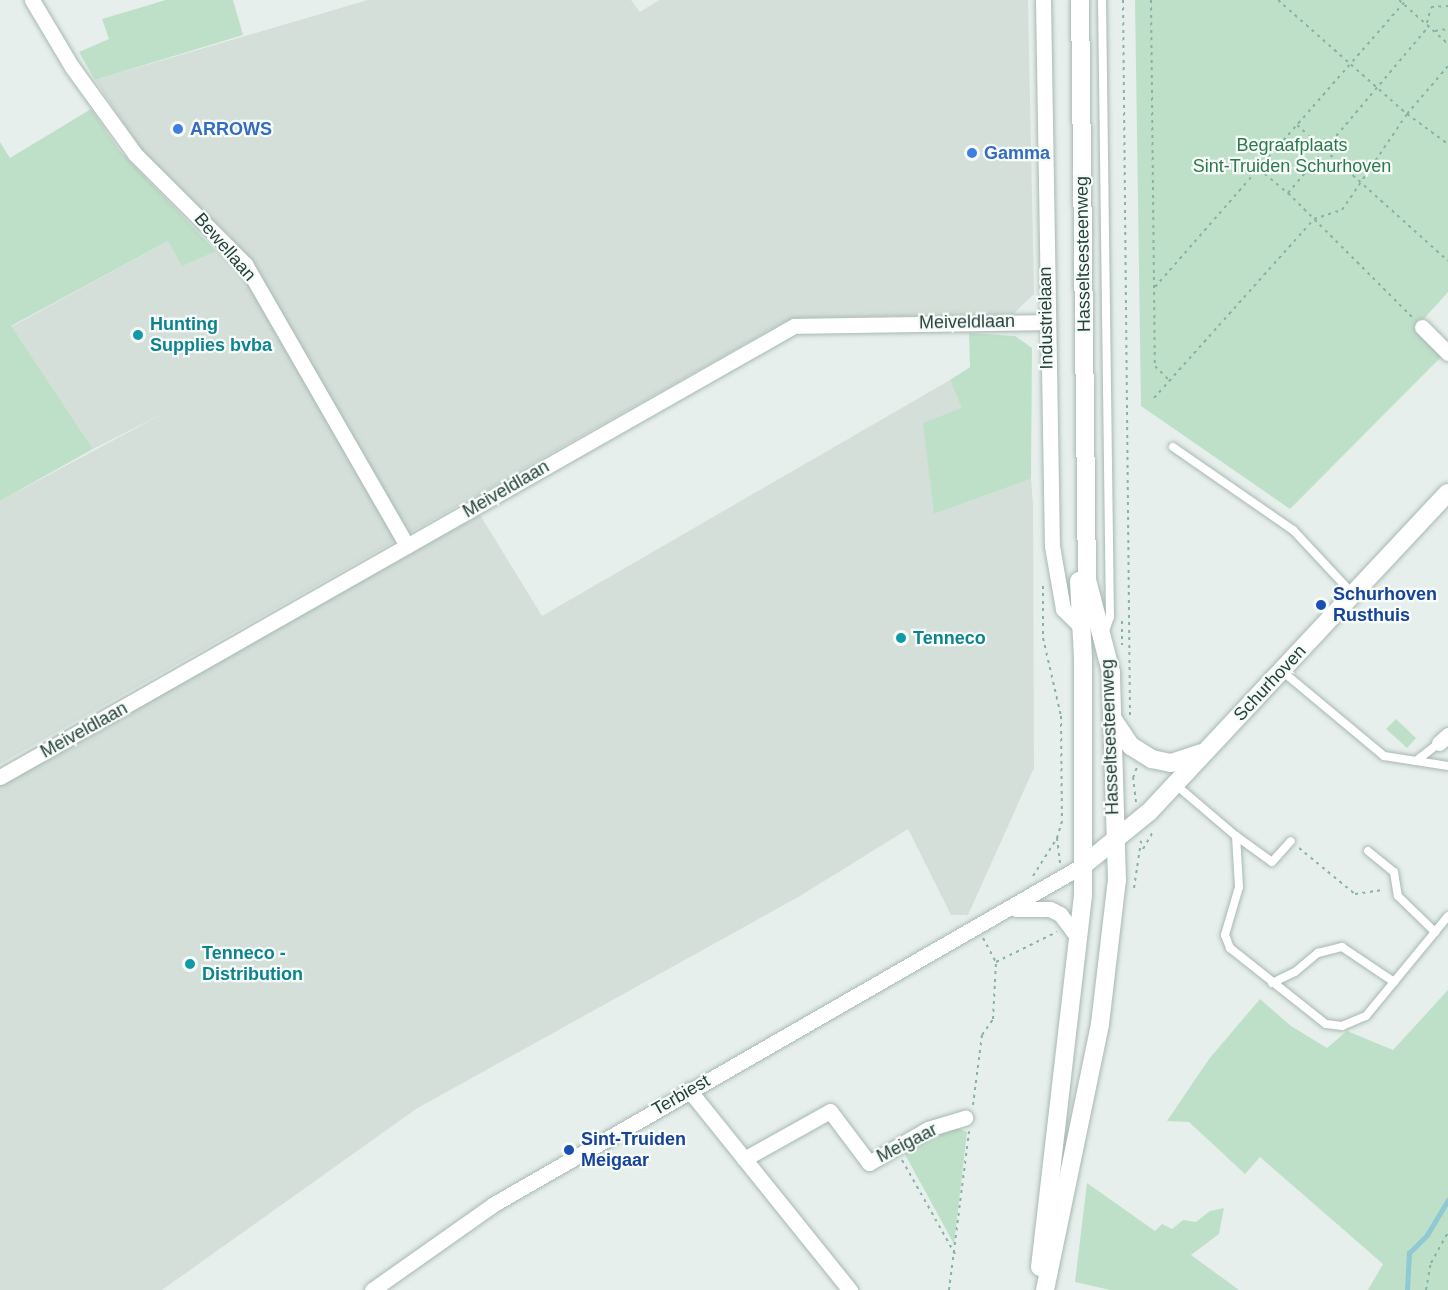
<!DOCTYPE html>
<html>
<head>
<meta charset="utf-8">
<style>
  body { margin:0 }
  #map { position:relative; width:1448px; height:1290px; overflow:hidden; background:#e6efeb; font-family:Arial,sans-serif }
  div>[style] { position:absolute }
  .built>* { inset:0; background:#d4dfda }
  .green>* { inset:0; background:#bfe0c8 }
  .stream>* { height:4.5px; margin:-2.25px; padding:0 2.25px; transform-origin:2.25px; border-radius:2.25px; background:#8ec9d4 }
  .path>* { height:2px; margin-top:-1px; transform-origin:0; background:repeating-linear-gradient(90deg,#86b3a5 0 3px,transparent 0 7.5px) }
  .roads { filter:drop-shadow(0 0 2px #a8b8b2) drop-shadow(0 0 2px #a8b8b2) }
  .lane>* { height:8px; margin:-4px; padding:0 4px; transform-origin:4px; border-radius:4px; background:#fff }
  .street>* { height:15px; margin:-7.5px; padding:0 7.5px; transform-origin:7.5px; border-radius:7.5px; background:#fff }
  .secondary>* { height:18px; margin:-9px; padding:0 9px; transform-origin:9px; border-radius:9px; background:#fff }
  .dots>* { width:16px; height:16px; translate:-50% -50%; box-sizing:border-box; border:3px solid #f7fbf9; border-radius:50% }
  span { translate:-50% -50%; white-space:nowrap; text-align:center; line-height:1.15; -webkit-text-stroke:4.5px #f7fbf9; paint-order:stroke }
  .shop-label { font-size:18px; color:#366cbe; font-weight:700 }
  .left { translate:0 -50%; text-align:left }
  .park-label { font-size:18px; color:#2d7a4b }
  .street-label { font-size:18px; color:#24423a }
  .culture-label { font-size:18px; color:#0d838f; font-weight:700 }
  .transit-label { font-size:18px; color:#164399; font-weight:700 }
</style>
</head>
<body>
<div id="map">
  <div class="built">
    <div style="clip-path:polygon(368px 0,631px 0,640px 12px,659px 0,1028px 0,1034px 294px,1013px 314px,803px 318px,782px 323px,0 764px,0 501px,166px 412px,93px 449px,11px 327px,168px 241px,216px 251px,232px 238px,151px 164px,95px 80px)"></div>
    <div style="clip-path:polygon(950px 380px,963px 408px,934px 514px,1031px 479px,1033px 504px,1034px 768px,968px 915px,951px 915px,908px 829px,800px 896px,416px 1109px,162px 1290px,0 1290px,0 785px,480px 515px,542px 616px)"></div>
  </div>
  <div class="green">
    <div style="clip-path:polygon(166px 0,233px 0,243px 35px,95px 80px,79px 52px,109px 39px,102px 19px)"></div>
    <div style="clip-path:polygon(1135px 0,1448px 0,1448px 292px,1422px 321px,1448px 350px,1290px 509px,1141px 406px)"></div>
    <div style="clip-path:polygon(91px 109px,119px 150px,216px 251px,182px 266px,168px 241px,11px 326px,93px 449px,0 501px,0 142px,10px 158px)"></div>
    <div style="clip-path:polygon(969px 333px,1015px 336px,1032px 348px,1031px 479px,934px 514px,923px 423px,962px 408px,950px 380px,970px 367px)"></div>
    <div style="clip-path:polygon(1396px 719px,1416px 738px,1407px 748px,1386px 729px)"></div>
    <div style="clip-path:polygon(1448px 990px,1448px 1290px,1368px 1290px,1383px 1264px,1260px 1157px,1245px 1174px,1189px 1122px,1167px 1121px,1209px 1059px,1260px 999px,1291px 1026px,1327px 1048px,1347px 1031px,1393px 1050px)"></div>
    <div style="clip-path:polygon(957px 1128px,967px 1132px,954px 1244px,902px 1149px,929px 1134px)"></div>
    <div style="clip-path:polygon(1087px 1183px,1155px 1231px,1162px 1224px,1172px 1229px,1183px 1220px,1196px 1222px,1210px 1211px,1224px 1208px,1219px 1234px,1191px 1255px,1239px 1290px,1110px 1290px,1075px 1282px)"></div>
  </div>
  <div class="stream">
    <div style="left:1407px;top:1290px;width:37px;rotate:-87deg"></div>
    <div style="left:1409px;top:1253px;width:25px;rotate:-45deg"></div>
    <div style="left:1427px;top:1235px;width:41px;rotate:-59deg"></div>
  </div>
  <div class="path">
    <div style="left:1123px;top:0;width:715px;rotate:89.44deg"></div>
    <div style="left:1151px;top:0;width:366px;rotate:89.4deg"></div>
    <div style="left:1155px;top:366px;width:21px;rotate:45deg"></div>
    <div style="left:1278px;top:0;width:172px;rotate:41.5deg"></div>
    <div style="left:1407px;top:114px;width:51px;rotate:36.2deg"></div>
    <div style="left:1399px;top:0;width:66px;rotate:41.9deg"></div>
    <div style="left:1427px;top:23px;width:16px;rotate:-76deg"></div>
    <div style="left:1431px;top:7px;width:17px;rotate:-3deg"></div>
    <div style="left:1435px;top:31px;width:13px;rotate:-9deg"></div>
    <div style="left:1297px;top:125px;width:203px;rotate:42deg"></div>
    <div style="left:1259px;top:169px;width:38px;rotate:40deg"></div>
    <div style="left:1288px;top:193px;width:175px;rotate:45deg"></div>
    <div style="left:1288px;top:193px;width:219px;rotate:-49.8deg"></div>
    <div style="left:1155px;top:287px;width:381px;rotate:-48.8deg"></div>
    <div style="left:1154px;top:398px;width:240px;rotate:-48.2deg"></div>
    <div style="left:1314px;top:219px;width:29px;rotate:-18deg"></div>
    <div style="left:1342px;top:210px;width:116px;rotate:-55.9deg"></div>
    <div style="left:1407px;top:114px;width:63px;rotate:-49.5deg"></div>
    <div style="left:1043px;top:586px;width:52px;rotate:90deg"></div>
    <div style="left:1043px;top:638px;width:80px;rotate:77deg"></div>
    <div style="left:1061px;top:716px;width:105px;rotate:89.5deg"></div>
    <div style="left:1062px;top:821px;width:18px;rotate:106deg"></div>
    <div style="left:1057px;top:838px;width:25px;rotate:83deg"></div>
    <div style="left:1122px;top:621px;width:24px;rotate:90deg"></div>
    <div style="left:1136px;top:802px;width:24px;rotate:-97deg"></div>
    <div style="left:1133px;top:778px;width:12px;rotate:-70deg"></div>
    <div style="left:1299px;top:848px;width:72px;rotate:39.4deg"></div>
    <div style="left:1355px;top:894px;width:30px;rotate:-8deg"></div>
    <div style="left:1143px;top:849px;width:22px;rotate:-60deg"></div>
    <div style="left:1033px;top:876px;width:45px;rotate:-57.7deg"></div>
    <div style="left:1134px;top:888px;width:48px;rotate:-81.5deg"></div>
    <div style="left:983px;top:938px;width:27px;rotate:62deg"></div>
    <div style="left:973px;top:1105px;width:71px;rotate:-82.7deg"></div>
    <div style="left:982px;top:1035px;width:19px;rotate:-55deg"></div>
    <div style="left:993px;top:1019px;width:57px;rotate:-87deg"></div>
    <div style="left:996px;top:962px;width:68px;rotate:-26.2deg"></div>
    <div style="left:902px;top:1160px;width:108px;rotate:60.6deg"></div>
    <div style="left:949px;top:1290px;width:160px;rotate:-82.8deg"></div>
    <div style="left:1426px;top:1290px;width:27px;rotate:-80deg"></div>
    <div style="left:1431px;top:1263px;width:35px;rotate:-61deg"></div>
  </div>
  <div class="roads">
    <div class="lane">
      <div style="left:1102px;top:0;width:617px;rotate:89.26deg"></div>
      <div style="left:1110px;top:617px;width:15px;rotate:110deg"></div>
      <div style="left:1173px;top:447px;width:146px;rotate:34.7deg"></div>
      <div style="left:1293px;top:530px;width:86px;rotate:46.9deg"></div>
      <div style="left:1282px;top:671px;width:133px;rotate:39.8deg"></div>
      <div style="left:1384px;top:756px;width:65px;rotate:8.9deg"></div>
      <div style="left:1416px;top:761px;width:29px;rotate:-38deg"></div>
      <div style="left:1176px;top:785px;width:79px;rotate:40.4deg"></div>
      <div style="left:1236px;top:836px;width:51px;rotate:86.6deg"></div>
      <div style="left:1239px;top:887px;width:50px;rotate:106.3deg"></div>
      <div style="left:1225px;top:935px;width:14px;rotate:69deg"></div>
      <div style="left:1230px;top:948px;width:122px;rotate:38.4deg"></div>
      <div style="left:1326px;top:1024px;width:16px;rotate:7deg"></div>
      <div style="left:1342px;top:1026px;width:26px;rotate:-23deg"></div>
      <div style="left:1366px;top:1016px;width:129px;rotate:-50.6deg"></div>
      <div style="left:1236px;top:836px;width:44px;rotate:35.8deg"></div>
      <div style="left:1272px;top:862px;width:28px;rotate:-48deg"></div>
      <div style="left:1368px;top:851px;width:33px;rotate:39deg"></div>
      <div style="left:1394px;top:872px;width:24px;rotate:81deg"></div>
      <div style="left:1398px;top:896px;width:52px;rotate:44.2deg"></div>
      <div style="left:1272px;top:983px;width:25px;rotate:-26deg"></div>
      <div style="left:1295px;top:972px;width:30px;rotate:-40deg"></div>
      <div style="left:1318px;top:953px;width:25px;rotate:-14deg"></div>
      <div style="left:1342px;top:947px;width:63px;rotate:33.9deg"></div>
    </div>
    <div class="street">
      <div style="left:32px;top:0;width:78px;rotate:59.2deg"></div>
      <div style="left:72px;top:67px;width:107px;rotate:54.1deg"></div>
      <div style="left:135px;top:154px;width:156px;rotate:45deg"></div>
      <div style="left:245px;top:264px;width:325px;rotate:60.1deg"></div>
      <div style="left:1043px;top:0;width:546px;rotate:89.06deg"></div>
      <div style="left:1052px;top:546px;width:64px;rotate:80.1deg"></div>
      <div style="left:1063px;top:609px;width:25px;rotate:45deg"></div>
      <div style="left:1422px;top:327px;width:37px;rotate:45deg"></div>
      <div style="left:1439px;top:743px;width:12px;rotate:-42deg"></div>
      <div style="left:0;top:777px;width:913px;rotate:-29.6deg"></div>
      <div style="left:794px;top:326px;width:252px;rotate:-0.9deg"></div>
      <div style="left:1016px;top:909px;width:34px"></div>
      <div style="left:1050px;top:909px;width:11px;rotate:27deg"></div>
      <div style="left:1060px;top:914px;width:30px;rotate:53deg"></div>
      <div style="left:689px;top:1090px;width:257px;rotate:51.2deg"></div>
      <div style="left:744px;top:1159px;width:98px;rotate:-29.2deg"></div>
      <div style="left:830px;top:1111px;width:65px;rotate:53.1deg"></div>
      <div style="left:869px;top:1163px;width:68px;rotate:-30deg"></div>
      <div style="left:928px;top:1129px;width:39px;rotate:-17deg"></div>
      <div style="left:372px;top:1290px;width:149px;rotate:-35.2deg"></div>
      <div style="left:494px;top:1204px;width:682px;rotate:-29.91deg"></div>
    </div>
    <div class="secondary">
      <div style="left:1112px;top:718px;width:34px;rotate:56deg"></div>
      <div style="left:1131px;top:746px;width:25px;rotate:32deg"></div>
      <div style="left:1152px;top:759px;width:19px;rotate:12deg"></div>
      <div style="left:1171px;top:763px;width:32px;rotate:-18deg"></div>
      <div style="left:1085px;top:864px;width:82px;rotate:-39.1deg"></div>
      <div style="left:1149px;top:812px;width:437px;rotate:-46.9deg"></div>
      <div style="left:1040px;top:1267px;width:373px;rotate:-83.4deg"></div>
      <div style="left:1083px;top:896px;width:238px;rotate:-90deg"></div>
      <div style="left:1083px;top:658px;width:77px;rotate:-93deg"></div>
      <div style="left:1045px;top:1290px;width:272px;rotate:-78.3deg"></div>
      <div style="left:1100px;top:1024px;width:145px;rotate:-83.3deg"></div>
      <div style="left:1117px;top:880px;width:208px;rotate:-91.7deg"></div>
      <div style="left:1111px;top:672px;width:95px;rotate:-104.6deg"></div>
      <div style="left:1087px;top:580px;width:580px;rotate:-90.69deg"></div>
    </div>
  </div>
  <div class="dots">
    <div style="left:178px;top:129px;background:#3f7fe0"></div>
    <div style="left:972px;top:153px;background:#3f7fe0"></div>
    <div style="left:138px;top:335px;background:#0f9aa8"></div>
    <div style="left:1321px;top:605px;background:#1a4fb4"></div>
    <div style="left:901px;top:638px;background:#0f9aa8"></div>
    <div style="left:190px;top:964px;background:#0f9aa8"></div>
    <div style="left:569px;top:1150px;background:#1a4fb4"></div>
  </div>
  <div class="shop-label">
    <span class="left" style="left:190px;top:129px">ARROWS</span>
    <span class="left" style="left:984px;top:153px">Gamma</span>
  </div>
  <div class="park-label">
    <span style="left:1292px;top:156px">Begraafplaats<br>Sint-Truiden Schurhoven</span>
  </div>
  <div class="street-label">
    <span style="left:225px;top:247px;rotate:49deg">Bewellaan</span>
    <span style="left:1083px;top:254px;rotate:-91deg">Hasseltsesteenweg</span>
    <span style="left:1046px;top:318px;rotate:-91deg">Industrielaan</span>
    <span style="left:967px;top:322px;rotate:-1deg">Meiveldlaan</span>
    <span style="left:506px;top:489px;rotate:-30deg">Meiveldlaan</span>
    <span style="left:1270px;top:683px;rotate:-47deg">Schurhoven</span>
    <span style="left:84px;top:730px;rotate:-29deg">Meiveldlaan</span>
    <span style="left:1110px;top:737px;rotate:-92deg">Hasseltsesteenweg</span>
    <span style="left:681px;top:1095px;rotate:-30deg">Terbiest</span>
    <span style="left:907px;top:1143px;rotate:-27deg">Meigaar</span>
  </div>
  <div class="culture-label">
    <span class="left" style="left:150px;top:335px">Hunting<br>Supplies bvba</span>
    <span class="left" style="left:913px;top:638px">Tenneco</span>
    <span class="left" style="left:202px;top:964px">Tenneco -<br>Distribution</span>
  </div>
  <div class="transit-label">
    <span class="left" style="left:1333px;top:605px">Schurhoven<br>Rusthuis</span>
    <span class="left" style="left:581px;top:1150px">Sint-Truiden<br>Meigaar</span>
  </div>
</div>
</body>
</html>
